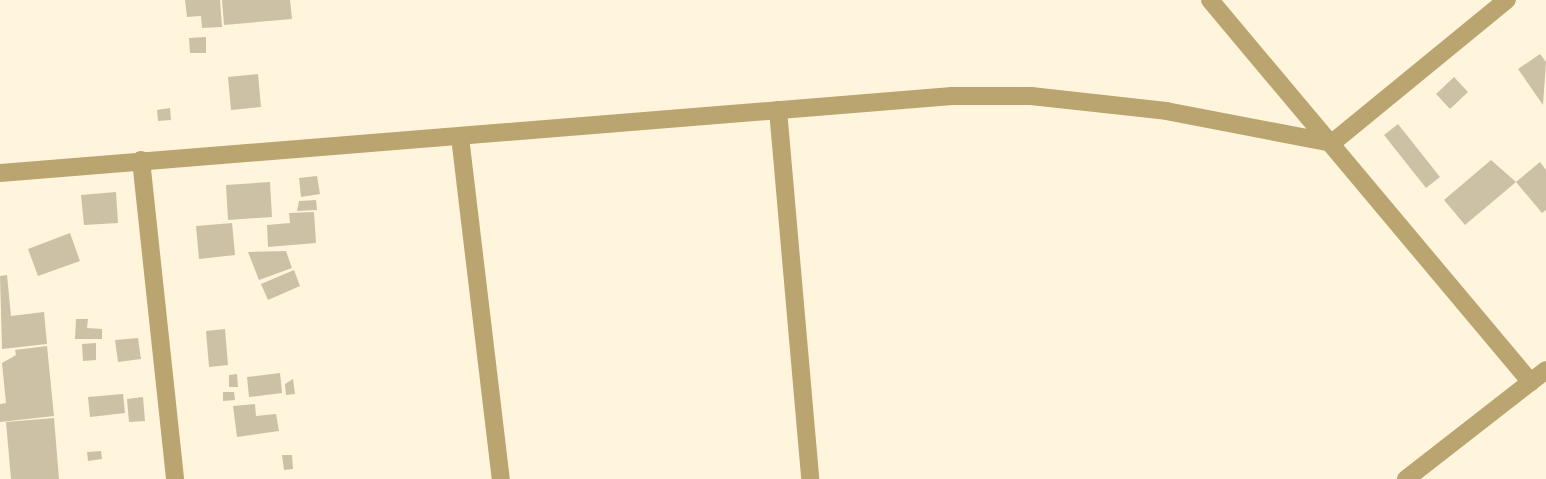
<!DOCTYPE html>
<html>
<head>
<meta charset="utf-8">
<style>
  body { margin:0 }
  #map { position:relative; width:1546px; height:479px; overflow:hidden; background:#fff5dd; font-family:"PT Serif",serif }
  div>[style] { position:absolute }
  .building>* { inset:0; background:#cdc1a5 }
  .street>* { height:18px; margin:-9px; padding:0 9px; transform-origin:9px; border-radius:9px; background:#baa470 }
  span { translate:-50% -50%; white-space:nowrap; text-align:center; line-height:1.15; -webkit-text-stroke:5px #fff5dd; paint-order:stroke }
</style>
</head>
<body>
<div id="map">
  <div class="building">
    <div style="clip-path:polygon(185px 0,220px 0,222px 27px,202px 28px,201px 16px,187px 17px)"></div>
    <div style="clip-path:polygon(222px 0,290px 0,292px 19px,224px 25px)"></div>
    <div style="clip-path:polygon(206px 37px,206px 53px,190px 53px,189px 38px)"></div>
    <div style="clip-path:polygon(1540px 54px,1546px 62px,1543px 105px,1518px 69px)"></div>
    <div style="clip-path:polygon(258px 74px,261px 107px,231px 110px,228px 77px)"></div>
    <div style="clip-path:polygon(1454px 77px,1468px 92px,1450px 109px,1436px 94px)"></div>
    <div style="clip-path:polygon(170px 108px,171px 120px,158px 121px,157px 110px)"></div>
    <div style="clip-path:polygon(1398px 124px,1440px 177px,1426px 188px,1384px 135px)"></div>
    <div style="clip-path:polygon(1491px 160px,1516px 182px,1465px 225px,1444px 200px)"></div>
    <div style="clip-path:polygon(1540px 162px,1546px 170px,1546px 210px,1542px 213px,1516px 182px)"></div>
    <div style="clip-path:polygon(317px 176px,320px 194px,301px 197px,299px 178px)"></div>
    <div style="clip-path:polygon(270px 182px,272px 217px,228px 220px,226px 185px)"></div>
    <div style="clip-path:polygon(116px 192px,118px 223px,84px 225px,81px 195px)"></div>
    <div style="clip-path:polygon(316px 200px,317px 210px,297px 211px,299px 201px)"></div>
    <div style="clip-path:polygon(314px 212px,316px 243px,268px 247px,267px 225px,290px 223px,289px 213px)"></div>
    <div style="clip-path:polygon(232px 223px,235px 255px,199px 259px,196px 226px)"></div>
    <div style="clip-path:polygon(70px 233px,80px 261px,38px 276px,28px 249px)"></div>
    <div style="clip-path:polygon(286px 251px,292px 268px,259px 280px,248px 252px)"></div>
    <div style="clip-path:polygon(294px 270px,300px 286px,268px 300px,261px 284px)"></div>
    <div style="clip-path:polygon(7px 275px,11px 316px,44px 312px,47px 344px,2px 349px,0 276px)"></div>
    <div style="clip-path:polygon(76px 319px,88px 319px,87px 328px,102px 329px,102px 339px,75px 339px)"></div>
    <div style="clip-path:polygon(225px 329px,228px 365px,209px 367px,206px 331px)"></div>
    <div style="clip-path:polygon(138px 338px,141px 359px,118px 362px,115px 340px)"></div>
    <div style="clip-path:polygon(96px 343px,96px 360px,83px 361px,82px 344px)"></div>
    <div style="clip-path:polygon(47px 346px,54px 416px,0 422px,0 404px,6px 403px,2px 363px,16px 355px,15px 350px)"></div>
    <div style="clip-path:polygon(280px 373px,282px 393px,249px 397px,247px 377px)"></div>
    <div style="clip-path:polygon(237px 374px,238px 387px,229px 387px,229px 375px)"></div>
    <div style="clip-path:polygon(293px 379px,295px 394px,286px 395px,285px 384px)"></div>
    <div style="clip-path:polygon(223px 392px,234px 392px,235px 400px,223px 401px)"></div>
    <div style="clip-path:polygon(123px 394px,125px 413px,90px 417px,88px 397px)"></div>
    <div style="clip-path:polygon(143px 397px,145px 421px,129px 422px,127px 399px)"></div>
    <div style="clip-path:polygon(255px 404px,256px 416px,276px 414px,279px 431px,237px 437px,233px 406px)"></div>
    <div style="clip-path:polygon(54px 418px,59px 479px,11px 479px,6px 422px)"></div>
    <div style="clip-path:polygon(101px 451px,102px 459px,88px 461px,87px 452px)"></div>
    <div style="clip-path:polygon(282px 455px,292px 455px,293px 469px,284px 470px)"></div>
  </div>
  <div class="street">
    <div style="left:1210px;top:0;width:499px;rotate:50deg"></div>
    <div style="left:778px;top:110px;width:370px;rotate:85deg"></div>
    <div style="left:460px;top:137px;width:344px;rotate:83.2deg"></div>
    <div style="left:1332px;top:143px;width:226px;rotate:-39.3deg"></div>
    <div style="left:141px;top:160px;width:321px;rotate:83.9deg"></div>
    <div style="left:0;top:173px;width:955px;rotate:-4.62deg"></div>
    <div style="left:952px;top:96px;width:79px"></div>
    <div style="left:1031px;top:96px;width:136px;rotate:6.3deg"></div>
    <div style="left:1166px;top:111px;width:169px;rotate:10.9deg"></div>
    <div style="left:1406px;top:479px;width:177px;rotate:-37.9deg"></div>
  </div>
</div>
</body>
</html>
